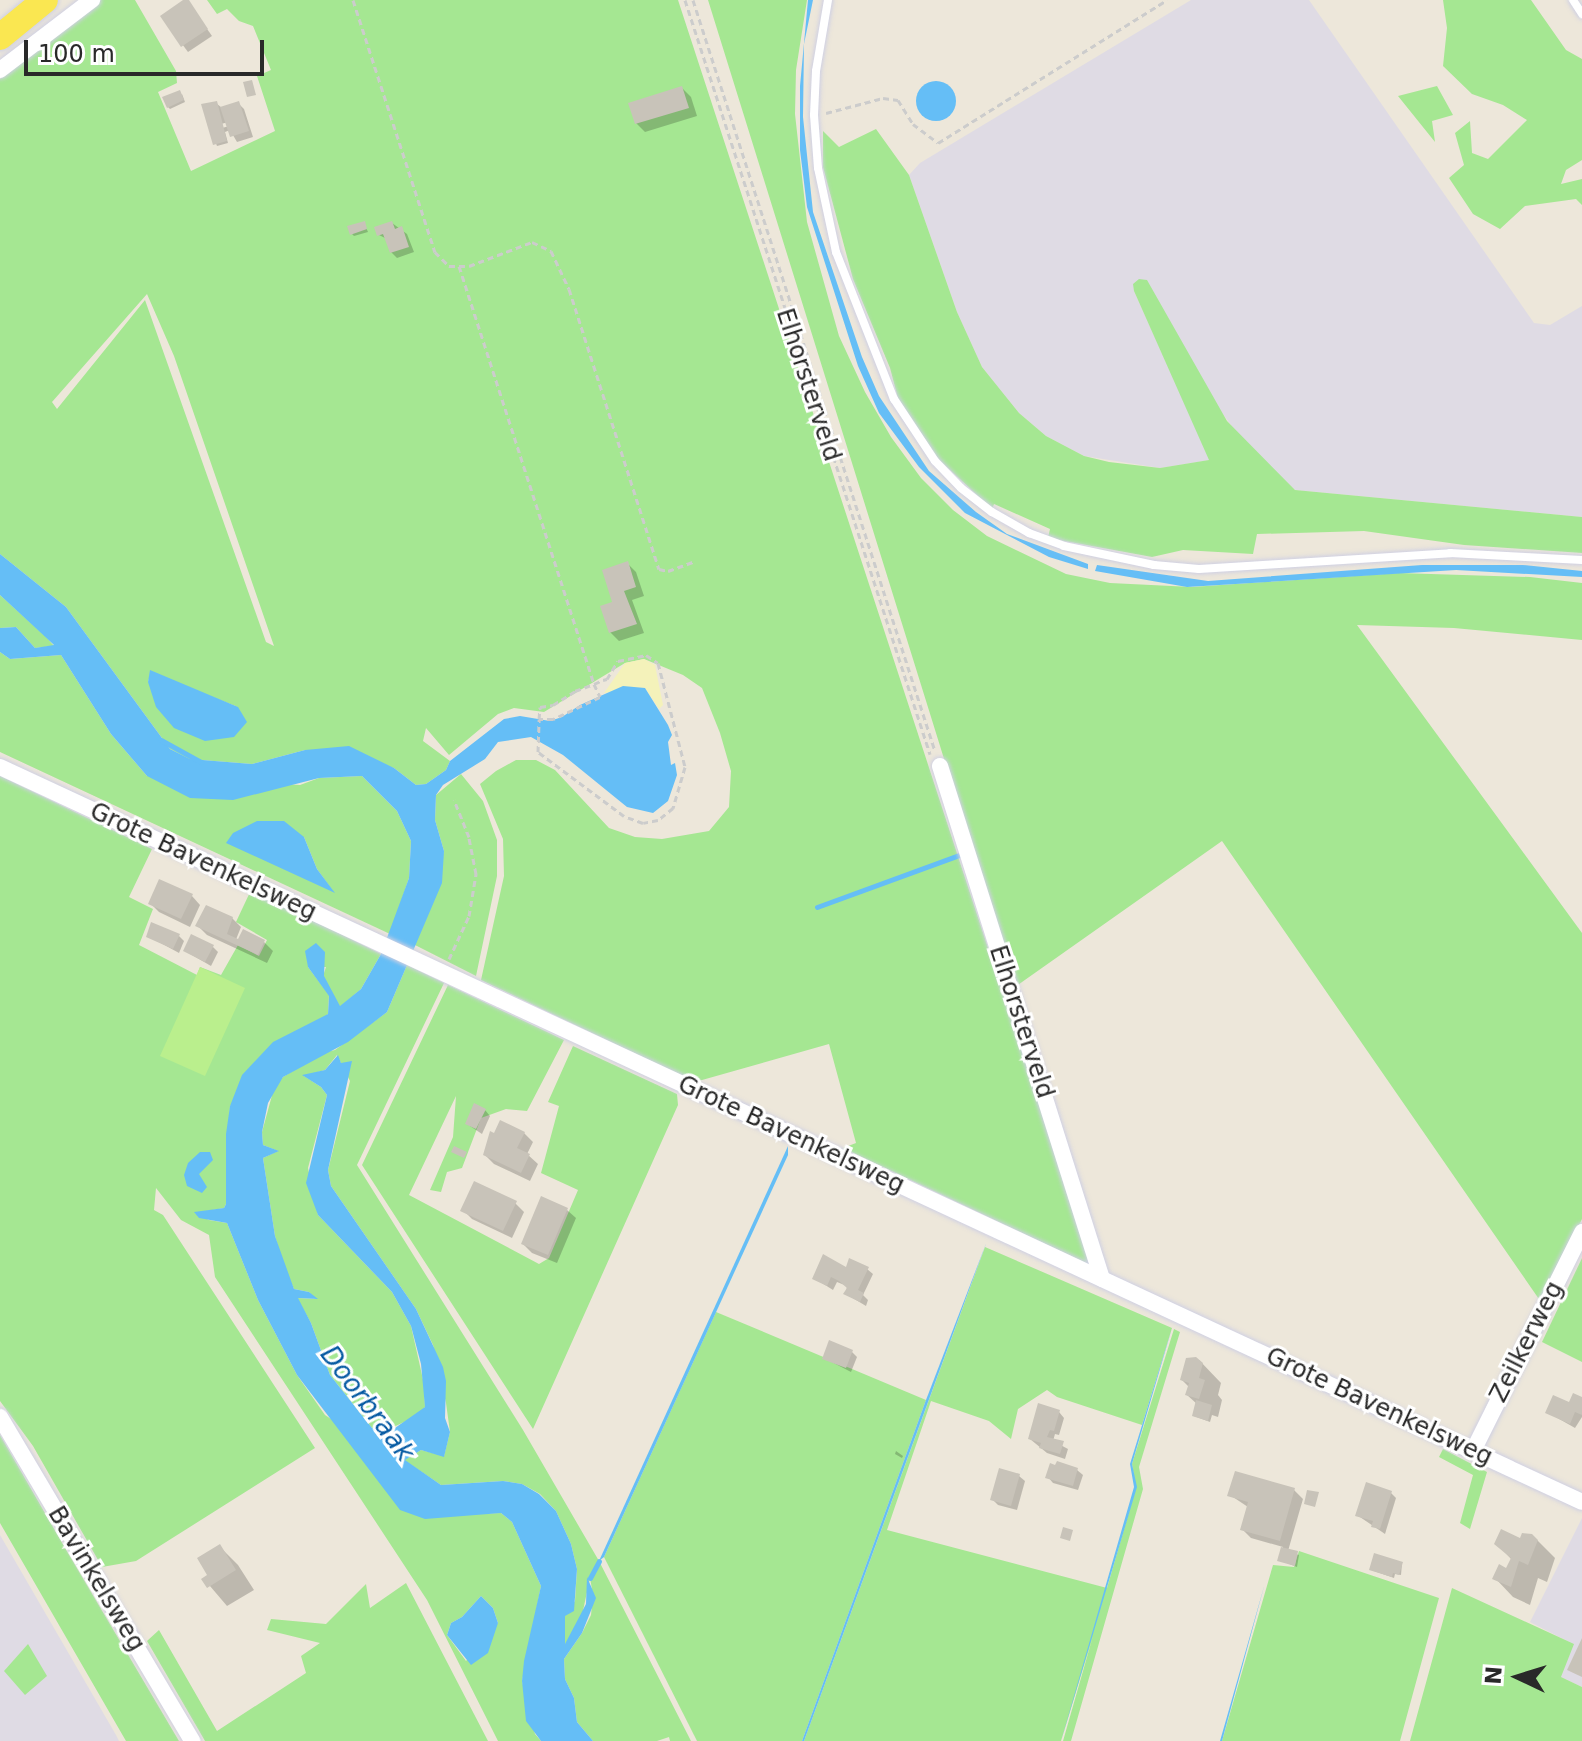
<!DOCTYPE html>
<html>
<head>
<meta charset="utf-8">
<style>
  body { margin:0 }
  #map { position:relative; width:1582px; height:1741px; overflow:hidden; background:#ede7da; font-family:"DejaVu Sans",sans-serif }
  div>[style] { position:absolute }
  .industrial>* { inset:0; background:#dfdbe4 }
  .green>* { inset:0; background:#a5e792 }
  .sand>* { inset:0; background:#f4f2ba }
  .pitch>* { inset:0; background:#baef8d }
  .water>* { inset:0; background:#65bef6 }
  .round { border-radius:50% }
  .shadow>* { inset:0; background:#0003 }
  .stream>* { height:5px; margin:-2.5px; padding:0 2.5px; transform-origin:2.5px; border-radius:2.5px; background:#65bef6 }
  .building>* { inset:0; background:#c8c3b9 }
  .path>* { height:3px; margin-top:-1.5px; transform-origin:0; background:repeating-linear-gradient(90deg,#ccc 0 6px,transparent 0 10px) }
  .roads { filter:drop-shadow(0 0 2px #cfd0e3) drop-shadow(0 0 2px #cfd0e3) }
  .service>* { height:8px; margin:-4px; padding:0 4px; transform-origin:4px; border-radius:4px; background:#fff }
  .minor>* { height:16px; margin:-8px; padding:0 8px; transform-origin:8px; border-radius:8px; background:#fff }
  .primary>* { height:26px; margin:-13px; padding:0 13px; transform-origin:13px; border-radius:13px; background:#fae751 }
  span { translate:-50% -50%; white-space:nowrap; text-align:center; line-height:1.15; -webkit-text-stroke:6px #fff; paint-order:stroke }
  .street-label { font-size:24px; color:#292929 }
  .water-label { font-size:26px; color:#0459a2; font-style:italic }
  .north { position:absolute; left:1478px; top:1637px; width:80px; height:80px; -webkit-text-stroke:6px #fff; paint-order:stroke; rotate:274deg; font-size:22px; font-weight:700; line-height:32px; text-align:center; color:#292929 }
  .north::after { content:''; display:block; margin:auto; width:28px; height:36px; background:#292929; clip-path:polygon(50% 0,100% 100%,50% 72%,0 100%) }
  .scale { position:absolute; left:24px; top:40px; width:240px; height:36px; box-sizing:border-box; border:4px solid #292929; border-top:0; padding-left:10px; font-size:24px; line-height:28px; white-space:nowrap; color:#292929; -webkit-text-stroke:6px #fff; paint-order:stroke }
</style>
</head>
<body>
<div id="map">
  <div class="industrial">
    <div style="clip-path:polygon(1191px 0,1309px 0,1534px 323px,1550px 325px,1582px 306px,1582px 517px,1295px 490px,1241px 439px,1134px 291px,1210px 460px,1160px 468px,1084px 456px,1046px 436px,1019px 413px,982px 367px,957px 312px,909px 175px,920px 163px)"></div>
    <div style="clip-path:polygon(1582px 1518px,1582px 1687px,1561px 1677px,1573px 1644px,1530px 1622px)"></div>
    <div style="clip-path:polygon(0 1535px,116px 1735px,119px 1741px,0 1741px)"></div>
  </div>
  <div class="green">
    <div style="clip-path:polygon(evenodd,99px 0,135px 0,176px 71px,177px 83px,158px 92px,191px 171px,275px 131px,257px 76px,271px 70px,253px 26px,239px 21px,227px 9px,217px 14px,207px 0,678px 0,1092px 1266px,843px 1148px,856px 1143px,829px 1044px,695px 1082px,481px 980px,504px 876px,503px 839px,480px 784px,496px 771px,516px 760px,536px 760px,555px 770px,609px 828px,635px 837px,662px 839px,709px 831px,729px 807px,731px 771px,720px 733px,702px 688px,683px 675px,644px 659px,625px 663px,544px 712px,514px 708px,498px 714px,449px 755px,426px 728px,423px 741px,450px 761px,446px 770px,426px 784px,416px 785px,394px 768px,305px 750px,252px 764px,189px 759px,170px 749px,66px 607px,0 554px,0 79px,99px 0,147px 294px,174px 356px,274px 646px,266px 642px,145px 300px,57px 409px,52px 402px,147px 294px,99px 0,151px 671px,169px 680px,238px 707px,148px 682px,151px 671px)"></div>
    <div style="clip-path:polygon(708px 0,807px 0,796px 70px,795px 114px,807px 222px,839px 336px,865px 392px,891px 437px,921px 478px,953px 510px,987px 536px,1066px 574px,1110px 583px,1192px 587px,1399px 573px,1530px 577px,1582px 583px,1582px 640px,1454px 628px,1357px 625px,1582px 933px,1582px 1219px,1541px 1302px,1222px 841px,1015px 987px)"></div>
    <div style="clip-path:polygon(1443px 0,1531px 0,1566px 50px,1582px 59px,1582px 160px,1566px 170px,1561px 184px,1582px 179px,1582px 205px,1576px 199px,1525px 206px,1500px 229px,1473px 214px,1449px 178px,1464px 165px,1455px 133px,1470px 121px,1472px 153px,1488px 159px,1527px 120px,1503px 105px,1472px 94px,1443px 66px,1447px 28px)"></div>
    <div style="clip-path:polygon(1437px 86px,1453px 115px,1432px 121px,1435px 142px,1398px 96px)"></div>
    <div style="clip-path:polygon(876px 129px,909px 175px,957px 312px,982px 367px,1019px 413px,1046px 436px,1084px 456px,1109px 462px,1160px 468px,1209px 460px,1134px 291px,1133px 284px,1139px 279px,1147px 280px,1227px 421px,1295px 490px,1582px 517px,1582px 553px,1464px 545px,1364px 531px,1257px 534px,1253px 554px,1183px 550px,1152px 557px,1048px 538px,1050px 529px,994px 504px,992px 509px,932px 453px,900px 406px,890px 368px,853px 279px,823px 167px,823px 131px,839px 147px)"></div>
    <div style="clip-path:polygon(0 595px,46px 637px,54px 646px,35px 648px,16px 627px,0 628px)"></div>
    <div style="clip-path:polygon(evenodd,0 652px,10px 659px,61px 655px,111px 734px,147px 776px,300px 785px,319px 778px,362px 776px,397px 811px,411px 841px,409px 878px,390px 934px,0 752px,0 652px,304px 837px,317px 869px,333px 891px,227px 842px,304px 837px)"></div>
    <div style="clip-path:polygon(461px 774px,483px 801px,497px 840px,497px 876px,476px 976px,415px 945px,444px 851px,435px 820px,436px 795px)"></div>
    <div style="clip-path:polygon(evenodd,0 776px,152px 849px,129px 897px,153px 909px,139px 945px,197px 975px,200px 967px,221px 975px,238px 945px,259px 956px,267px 940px,236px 922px,251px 890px,381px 954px,361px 989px,340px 1007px,323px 976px,326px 967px,308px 967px,329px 995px,328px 1014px,230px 1106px,226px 1204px,224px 1208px,195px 1213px,209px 1220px,227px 1223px,258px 1300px,297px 1375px,325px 1415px,475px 1514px,501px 1513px,512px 1522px,541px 1586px,522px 1681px,535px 1734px,541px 1741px,498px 1741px,427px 1600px,215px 1277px,209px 1235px,181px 1220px,156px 1188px,154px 1210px,163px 1215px,315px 1448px,136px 1561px,102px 1567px,33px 1446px,0 1401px,0 776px,481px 1596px,493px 1608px,498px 1623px,466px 1661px,447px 1635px,451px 1623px,462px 1617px,481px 1596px)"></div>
    <div style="clip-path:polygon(407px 965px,444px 983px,357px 1165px,523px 1430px,599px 1561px,691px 1741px,670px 1741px,669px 1737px,657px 1741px,593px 1741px,577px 1722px,574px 1698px,565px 1679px,564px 1659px,582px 1633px,591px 1615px,593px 1595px,590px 1578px,581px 1620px,565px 1645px,565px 1615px,575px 1601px,577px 1569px,571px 1544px,556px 1511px,540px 1494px,522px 1484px,503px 1481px,441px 1485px,404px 1460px,421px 1450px,444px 1456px,450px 1432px,446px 1403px,433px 1345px,416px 1309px,331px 1186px,328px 1170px,350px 1081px,337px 1055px,325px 1070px,304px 1076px,321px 1087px,327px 1095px,308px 1168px,318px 1215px,392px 1292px,411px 1326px,424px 1384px,425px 1407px,417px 1416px,385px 1431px,372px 1428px,330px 1375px,311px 1323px,297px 1298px,316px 1299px,309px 1292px,294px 1289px,284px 1267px,275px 1236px,263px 1158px,278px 1151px,263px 1145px,262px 1132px,274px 1088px,283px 1077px,322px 1053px,335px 1050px,387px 1012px)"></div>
    <div style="clip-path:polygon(448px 985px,564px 1040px,527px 1111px,506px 1109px,481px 1118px,462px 1168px,447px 1172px,441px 1192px,430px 1190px,453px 1137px,456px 1096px,409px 1195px,539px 1264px,549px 1258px,578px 1190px,541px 1173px,559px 1106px,548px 1102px,573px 1046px,677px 1094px,678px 1105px,533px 1429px,362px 1165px)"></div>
    <div style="clip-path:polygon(985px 1247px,1172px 1328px,1142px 1425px,1057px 1397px,1047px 1390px,1018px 1409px,1011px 1439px,989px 1421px,931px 1401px,887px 1530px,1107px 1588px,1136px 1488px,1132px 1464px,1174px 1329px,1180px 1332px,1139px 1467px,1143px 1489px,1071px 1741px,1063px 1741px,1093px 1636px,1061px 1741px,804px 1741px)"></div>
    <div style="clip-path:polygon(1582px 1258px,1582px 1362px,1542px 1342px)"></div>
    <div style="clip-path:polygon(716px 1312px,926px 1400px,802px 1741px,697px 1741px,604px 1557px)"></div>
    <div style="clip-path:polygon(0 1435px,68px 1553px,179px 1741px,126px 1741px,0 1523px)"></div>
    <div style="clip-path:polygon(1443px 1449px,1487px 1472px,1470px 1529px,1460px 1523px,1473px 1475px,1439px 1457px)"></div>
    <div style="clip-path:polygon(1299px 1551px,1439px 1598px,1400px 1741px,1222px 1741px,1273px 1565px,1294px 1567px)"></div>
    <div style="clip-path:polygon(406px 1583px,488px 1741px,205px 1741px,147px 1641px,159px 1630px,217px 1731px,306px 1673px,301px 1656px,320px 1643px,267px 1630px,271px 1619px,326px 1624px,366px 1584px,370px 1608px)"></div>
    <div style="clip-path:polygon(1452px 1588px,1574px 1644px,1561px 1677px,1582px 1687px,1582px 1741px,1410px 1741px)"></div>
    <div style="clip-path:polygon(28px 1644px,47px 1676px,25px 1695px,4px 1671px)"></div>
  </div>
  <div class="sand">
    <div style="clip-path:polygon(644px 659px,655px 665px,663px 705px,659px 709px,645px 688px,604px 693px,625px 663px)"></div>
  </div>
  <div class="pitch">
    <div style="clip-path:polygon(200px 967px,245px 988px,205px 1076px,160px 1056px)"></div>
  </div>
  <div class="water">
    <div style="clip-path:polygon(808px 0,813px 0,804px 44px,803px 117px,813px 212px,862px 357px,879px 396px,929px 471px,976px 512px,1007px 534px,1088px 564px,1088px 569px,1049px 557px,965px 513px,919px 467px,879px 413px,858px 366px,807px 207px,800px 150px,800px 86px)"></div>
    <div class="round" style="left:916px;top:81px;width:40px;height:40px"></div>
    <div style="clip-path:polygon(0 554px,66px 607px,170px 749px,190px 759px,252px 764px,305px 750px,349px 746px,394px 768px,416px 785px,426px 784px,446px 770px,450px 761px,504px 719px,520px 716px,550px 721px,562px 717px,580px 705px,623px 686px,645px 688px,668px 725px,672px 735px,668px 742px,671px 765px,675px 763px,677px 775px,668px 801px,653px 813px,627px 807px,563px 755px,531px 737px,498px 742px,485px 759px,443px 785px,436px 795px,435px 820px,444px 851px,442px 883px,387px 1012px,348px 1042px,283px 1077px,268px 1103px,262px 1132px,263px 1145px,279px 1151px,263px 1158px,275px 1236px,294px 1289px,309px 1292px,318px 1299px,298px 1298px,311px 1323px,330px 1375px,372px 1428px,385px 1431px,395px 1428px,425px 1407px,421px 1364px,411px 1326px,392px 1292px,318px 1215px,306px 1183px,327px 1095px,321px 1087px,302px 1075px,325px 1070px,338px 1055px,341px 1063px,352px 1061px,328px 1170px,331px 1186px,416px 1309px,443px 1367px,446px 1381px,445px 1418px,450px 1432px,444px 1457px,421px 1450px,405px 1460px,441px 1485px,503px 1481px,522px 1484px,539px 1494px,556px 1511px,571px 1544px,577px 1569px,574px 1611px,565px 1616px,565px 1644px,586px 1604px,587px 1577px,596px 1598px,582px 1633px,564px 1659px,565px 1679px,574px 1698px,577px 1722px,593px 1741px,541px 1741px,526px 1721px,522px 1681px,524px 1661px,541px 1586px,512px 1522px,501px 1513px,425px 1519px,400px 1510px,297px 1375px,258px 1300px,227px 1223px,199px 1218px,194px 1212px,224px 1208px,226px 1204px,226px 1134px,230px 1106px,242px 1075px,273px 1042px,328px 1014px,329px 996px,308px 967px,305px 951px,316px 943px,325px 952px,324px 976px,340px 1006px,361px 989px,381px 954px,409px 878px,411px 841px,397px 811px,362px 776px,319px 778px,233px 800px,190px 798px,147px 776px,111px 734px,61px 655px,10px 659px,0 652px,0 628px,16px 627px,35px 648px,54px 645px,0 595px)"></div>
    <div style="clip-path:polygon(1097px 565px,1208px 581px,1422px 565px,1523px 565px,1582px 571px,1582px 577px,1456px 570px,1187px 587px,1095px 571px)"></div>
    <div style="clip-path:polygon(150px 670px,238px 707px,247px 722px,234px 737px,205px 741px,174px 728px,156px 707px,148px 682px)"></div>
    <div style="clip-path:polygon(257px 821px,284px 821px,304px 837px,317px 869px,335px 893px,226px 843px,233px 833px)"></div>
    <div style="clip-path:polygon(788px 1146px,788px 1155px,604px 1557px,599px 1561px)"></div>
    <div style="clip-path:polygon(200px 1152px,210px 1152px,213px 1160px,199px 1174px,207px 1187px,202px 1193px,187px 1186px,184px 1175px,188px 1163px)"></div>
    <div style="clip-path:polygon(987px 1241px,804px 1741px,802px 1741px,926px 1400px)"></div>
    <div style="clip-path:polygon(1172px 1328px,1132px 1464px,1137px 1487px,1061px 1741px,1134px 1487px,1130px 1464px)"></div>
    <div style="clip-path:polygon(1265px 1583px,1222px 1741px,1220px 1741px,1232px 1699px)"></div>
    <div style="clip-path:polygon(481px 1596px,493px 1608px,498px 1623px,488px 1653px,471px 1665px,447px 1635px,451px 1623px,462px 1617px)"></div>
  </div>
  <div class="shadow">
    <div style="clip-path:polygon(187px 0,212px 36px,188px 52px,162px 17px)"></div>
    <div style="clip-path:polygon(682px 88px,691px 97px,697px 116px,645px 132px,636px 123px)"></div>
    <div style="clip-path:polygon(182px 94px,185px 102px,170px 109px,168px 107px)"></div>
    <div style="clip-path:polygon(216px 103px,222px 108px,238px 103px,244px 109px,253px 137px,237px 142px,230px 130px,225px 132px,228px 143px,217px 146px,211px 131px,233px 125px,232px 121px,210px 127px)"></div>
    <div style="clip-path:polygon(364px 223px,368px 232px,354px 236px,352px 234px)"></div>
    <div style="clip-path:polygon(392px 223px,407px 234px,414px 252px,397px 258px,391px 252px,387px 239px,379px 235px)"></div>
    <div style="clip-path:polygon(627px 563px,636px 572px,644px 596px,632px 600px,644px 633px,619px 641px,610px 632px)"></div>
    <div style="clip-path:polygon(192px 896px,200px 905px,190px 927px,159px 912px,150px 903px)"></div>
    <div style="clip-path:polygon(232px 918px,241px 927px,235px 942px,238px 944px,244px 931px,264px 942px,273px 951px,267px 963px,207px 935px,198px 926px)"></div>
    <div style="clip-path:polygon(148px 936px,179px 936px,184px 941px,179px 953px)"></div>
    <div style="clip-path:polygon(213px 947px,218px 952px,211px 966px,185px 951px)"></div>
    <div style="clip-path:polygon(485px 1110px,490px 1116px,482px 1134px,467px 1124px)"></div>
    <div style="clip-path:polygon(524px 1133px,533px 1142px,527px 1154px,538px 1164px,530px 1181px,494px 1164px,485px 1155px)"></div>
    <div style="clip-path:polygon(515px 1203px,524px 1212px,512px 1238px,472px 1219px,463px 1210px)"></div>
    <div style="clip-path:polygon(567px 1210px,576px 1218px,557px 1263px,532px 1253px,523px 1244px)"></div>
    <div style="clip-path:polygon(867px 1269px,873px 1274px,863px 1295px,868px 1300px,866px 1306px,846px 1294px,847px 1286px,837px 1282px,833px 1290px,814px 1278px,847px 1270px)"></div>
    <div style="clip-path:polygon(852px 1352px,857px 1357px,851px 1372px,824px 1358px)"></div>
    <div style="clip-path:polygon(1199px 1360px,1221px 1383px,1218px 1395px,1222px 1400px,1218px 1417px,1212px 1415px,1210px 1422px,1194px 1416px,1197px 1404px,1187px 1395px,1189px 1387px,1182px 1380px)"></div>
    <div style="clip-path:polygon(1582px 1400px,1582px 1417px,1575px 1428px,1547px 1412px)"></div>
    <div style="clip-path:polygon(1059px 1412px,1064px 1418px,1059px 1435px,1055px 1434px,1053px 1441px,1068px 1449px,1065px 1459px,1047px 1453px,1030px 1439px)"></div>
    <div style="clip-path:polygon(896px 1451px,903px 1456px,902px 1458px,895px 1454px)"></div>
    <div style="clip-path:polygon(1077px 1470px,1083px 1475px,1078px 1490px,1053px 1483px,1048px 1477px)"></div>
    <div style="clip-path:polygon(1019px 1476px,1025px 1481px,1017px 1510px,998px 1505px,993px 1500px)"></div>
    <div style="clip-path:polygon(1294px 1490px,1303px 1499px,1288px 1551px,1299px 1555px,1297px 1567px,1279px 1560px,1283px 1547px,1251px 1538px,1242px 1529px,1248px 1507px,1230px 1495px)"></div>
    <div style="clip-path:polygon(1391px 1493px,1396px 1498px,1385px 1534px,1357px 1515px)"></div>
    <div style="clip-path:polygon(1536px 1539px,1555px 1558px,1547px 1582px,1538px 1578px,1530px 1605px,1513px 1597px,1495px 1578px,1507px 1570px,1512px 1560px,1497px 1544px)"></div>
    <div style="clip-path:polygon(220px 1547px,238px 1565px,254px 1590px,227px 1606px,204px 1579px,210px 1575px)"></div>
    <div style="clip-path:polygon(1402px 1564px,1401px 1575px,1395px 1574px,1394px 1578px,1374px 1571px)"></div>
  </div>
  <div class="stream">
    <div style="left:161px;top:740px;width:46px;rotate:28.8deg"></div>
    <div style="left:817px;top:907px;width:151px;rotate:-20.1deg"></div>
    <div style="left:590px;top:1578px;width:19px;rotate:-62deg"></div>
  </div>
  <div class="building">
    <div style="clip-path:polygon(183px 0,189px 0,208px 29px,181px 47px,160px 16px)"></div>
    <div style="clip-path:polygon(252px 80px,256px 95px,247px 97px,243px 82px)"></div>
    <div style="clip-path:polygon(682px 86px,689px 108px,635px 124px,628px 103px)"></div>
    <div style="clip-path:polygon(180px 90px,184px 100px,167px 108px,162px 97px)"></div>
    <div style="clip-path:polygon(217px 101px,227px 141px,213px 145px,201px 104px)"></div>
    <div style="clip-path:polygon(239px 101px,249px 131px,230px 137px,220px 107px)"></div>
    <div style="clip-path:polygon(365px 221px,367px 229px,350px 235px,347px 226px)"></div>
    <div style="clip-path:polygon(392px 221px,395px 229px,402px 226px,409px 247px,390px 253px,383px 234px,377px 236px,374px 227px)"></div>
    <div style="clip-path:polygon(628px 561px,636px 587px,624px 591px,637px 624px,609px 633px,600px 606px,612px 602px,602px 570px)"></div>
    <div style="clip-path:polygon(159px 879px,193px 894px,181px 919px,148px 904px)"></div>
    <div style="clip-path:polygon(206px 905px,233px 917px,227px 934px,238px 939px,243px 929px,265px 940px,258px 955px,195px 926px)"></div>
    <div style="clip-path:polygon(151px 922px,180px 934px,173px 949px,146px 937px)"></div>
    <div style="clip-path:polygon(191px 934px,214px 945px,205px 962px,183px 951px)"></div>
    <div style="clip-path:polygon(474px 1103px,486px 1109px,476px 1129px,465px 1124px)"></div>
    <div style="clip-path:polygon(500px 1120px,525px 1132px,517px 1148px,530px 1154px,521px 1173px,483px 1155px,490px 1131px,494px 1133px)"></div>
    <div style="clip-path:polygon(454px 1146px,467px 1152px,464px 1158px,451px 1152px)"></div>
    <div style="clip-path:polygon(474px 1181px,517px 1201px,503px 1231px,460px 1211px)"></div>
    <div style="clip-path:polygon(541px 1196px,568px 1208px,548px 1255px,521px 1244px)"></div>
    <div style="clip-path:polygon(823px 1254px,846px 1267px,849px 1258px,869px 1267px,858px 1290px,864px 1293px,860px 1302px,843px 1294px,847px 1288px,839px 1281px,831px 1277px,827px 1286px,812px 1279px)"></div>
    <div style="clip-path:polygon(829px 1340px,853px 1350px,846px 1368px,822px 1359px)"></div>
    <div style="clip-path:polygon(1196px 1357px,1203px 1363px,1199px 1378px,1205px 1380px,1199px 1399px,1185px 1395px,1189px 1383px,1180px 1380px,1186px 1358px)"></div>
    <div style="clip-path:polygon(1573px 1393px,1582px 1397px,1582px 1415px,1575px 1412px,1570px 1424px,1545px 1413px,1553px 1395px,1569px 1402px)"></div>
    <div style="clip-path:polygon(1196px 1400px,1212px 1405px,1208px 1421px,1192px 1416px)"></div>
    <div style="clip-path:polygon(1038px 1403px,1060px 1410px,1054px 1431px,1050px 1430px,1047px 1437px,1064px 1441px,1060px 1454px,1039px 1448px,1041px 1443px,1028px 1439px)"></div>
    <div style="clip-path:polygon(1057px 1461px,1078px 1468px,1073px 1486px,1045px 1478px,1050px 1463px,1055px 1465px)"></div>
    <div style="clip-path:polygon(999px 1468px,1020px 1474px,1011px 1506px,990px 1500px)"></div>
    <div style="clip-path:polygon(1235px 1471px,1295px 1488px,1280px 1541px,1240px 1530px,1248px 1502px,1227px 1496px)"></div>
    <div style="clip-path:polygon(1366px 1482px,1392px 1491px,1380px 1529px,1371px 1527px,1373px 1521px,1355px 1516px)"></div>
    <div style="clip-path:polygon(1307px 1490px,1319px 1492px,1315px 1507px,1304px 1504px)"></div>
    <div style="clip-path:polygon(1063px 1527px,1073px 1530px,1070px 1541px,1060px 1538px)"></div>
    <div style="clip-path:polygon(1501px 1529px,1520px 1538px,1522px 1533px,1532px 1534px,1538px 1540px,1528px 1565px,1519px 1561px,1511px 1587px,1492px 1579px,1499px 1564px,1506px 1568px,1511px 1558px,1494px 1544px)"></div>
    <div style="clip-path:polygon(220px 1544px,236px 1570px,207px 1588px,201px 1579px,207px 1575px,197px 1558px)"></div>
    <div style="clip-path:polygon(1281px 1547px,1298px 1551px,1295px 1566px,1277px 1561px)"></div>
    <div style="clip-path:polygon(1374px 1553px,1403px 1562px,1399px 1575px,1393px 1573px,1392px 1577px,1369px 1570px)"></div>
    <div style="clip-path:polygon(1582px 1638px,1582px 1677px,1567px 1670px)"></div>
  </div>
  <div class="path">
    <div style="left:353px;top:0;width:265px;rotate:72deg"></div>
    <div style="left:435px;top:252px;width:20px;rotate:45deg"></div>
    <div style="left:449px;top:266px;width:20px"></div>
    <div style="left:469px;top:266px;width:67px;rotate:-20.9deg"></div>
    <div style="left:532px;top:242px;width:21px;rotate:25deg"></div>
    <div style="left:551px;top:251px;width:42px;rotate:64.7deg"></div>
    <div style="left:569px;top:289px;width:294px;rotate:72.2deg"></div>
    <div style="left:659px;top:569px;width:9px;rotate:13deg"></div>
    <div style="left:668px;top:571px;width:27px;rotate:-20deg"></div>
    <div style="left:685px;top:0;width:793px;rotate:72deg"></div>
    <div style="left:693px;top:0;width:789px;rotate:72.14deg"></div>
    <div style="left:826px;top:113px;width:59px;rotate:-14.7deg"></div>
    <div style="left:883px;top:98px;width:15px;rotate:8deg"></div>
    <div style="left:898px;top:100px;width:28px;rotate:58deg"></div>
    <div style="left:913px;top:124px;width:31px;rotate:37deg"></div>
    <div style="left:938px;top:143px;width:270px;rotate:-32deg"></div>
    <div style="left:459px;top:266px;width:439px;rotate:72.1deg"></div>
    <div style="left:594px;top:684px;width:14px;rotate:65deg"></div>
    <div style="left:600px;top:697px;width:52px;rotate:154.9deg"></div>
    <div style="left:553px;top:719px;width:14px;rotate:180deg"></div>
    <div style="left:539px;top:719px;width:12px;rotate:-85deg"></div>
    <div style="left:540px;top:707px;width:13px;rotate:-9deg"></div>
    <div style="left:553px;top:705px;width:26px;rotate:-32deg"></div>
    <div style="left:575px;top:691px;width:20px;rotate:-20deg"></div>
    <div style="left:594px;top:684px;width:10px;rotate:-24deg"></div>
    <div style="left:603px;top:680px;width:4px;rotate:-14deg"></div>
    <div style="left:607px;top:679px;width:21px;rotate:-59deg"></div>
    <div style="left:618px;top:661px;width:29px;rotate:-12deg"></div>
    <div style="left:646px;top:655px;width:14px;rotate:34deg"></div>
    <div style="left:658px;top:663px;width:107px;rotate:75.4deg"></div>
    <div style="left:685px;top:767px;width:43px;rotate:106.3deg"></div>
    <div style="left:673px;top:808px;width:19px;rotate:141deg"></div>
    <div style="left:658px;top:820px;width:15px;rotate:169deg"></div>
    <div style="left:643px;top:823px;width:20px;rotate:-160deg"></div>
    <div style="left:624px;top:816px;width:107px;rotate:-143.3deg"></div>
    <div style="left:538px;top:752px;width:33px;rotate:-88deg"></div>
    <div style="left:449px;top:959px;width:47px;rotate:-65.1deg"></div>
    <div style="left:469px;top:916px;width:43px;rotate:-80.5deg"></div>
    <div style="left:476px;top:874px;width:38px;rotate:-101deg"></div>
    <div style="left:469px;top:837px;width:40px;rotate:-112deg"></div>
  </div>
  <div class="roads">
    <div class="service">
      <div style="left:828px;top:0;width:72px;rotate:99.6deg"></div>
      <div style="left:816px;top:71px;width:44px;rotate:92.6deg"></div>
      <div style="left:814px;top:115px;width:53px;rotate:85.7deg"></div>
      <div style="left:818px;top:168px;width:86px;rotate:77.9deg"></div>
      <div style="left:836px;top:252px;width:158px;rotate:68.5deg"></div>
      <div style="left:894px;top:399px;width:74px;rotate:56.5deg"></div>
      <div style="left:935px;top:461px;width:37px;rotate:46deg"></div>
      <div style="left:961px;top:488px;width:39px;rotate:38deg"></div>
      <div style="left:992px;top:512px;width:43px;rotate:29.6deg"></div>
      <div style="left:1029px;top:533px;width:37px;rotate:20deg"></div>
      <div style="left:1064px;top:546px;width:92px;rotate:11.9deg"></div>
      <div style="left:1154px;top:565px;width:45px;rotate:5.1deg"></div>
      <div style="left:1199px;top:569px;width:252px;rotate:-3.6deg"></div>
      <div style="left:1450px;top:553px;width:132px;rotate:3deg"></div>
      <div style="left:1573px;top:0;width:17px;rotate:57deg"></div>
    </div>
    <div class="minor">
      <div style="left:0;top:70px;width:116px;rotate:-37.3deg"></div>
      <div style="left:940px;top:766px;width:538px;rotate:72.47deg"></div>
      <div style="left:0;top:767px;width:1744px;rotate:24.92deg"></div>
      <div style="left:0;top:1417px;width:377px;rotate:59.3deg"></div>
      <div style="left:1473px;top:1451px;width:245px;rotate:-63.5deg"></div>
    </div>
    <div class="primary">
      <div style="left:0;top:37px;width:58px;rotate:-39.4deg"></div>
    </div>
  </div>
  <div class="street-label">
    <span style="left:808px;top:385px;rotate:72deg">Elhorsterveld</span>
    <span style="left:203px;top:862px;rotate:25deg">Grote Bavenkelsweg</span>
    <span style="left:1021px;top:1022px;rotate:72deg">Elhorsterveld</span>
    <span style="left:791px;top:1135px;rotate:25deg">Grote Bavenkelsweg</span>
    <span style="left:1527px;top:1342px;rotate:-63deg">Zeilkerweg</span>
    <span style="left:1379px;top:1407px;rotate:25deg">Grote Bavenkelsweg</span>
    <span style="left:96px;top:1579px;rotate:59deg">Bavinkelsweg</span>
  </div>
  <div class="water-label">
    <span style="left:367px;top:1404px;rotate:53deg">Doorbraak</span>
  </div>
  <div class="north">N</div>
  <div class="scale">100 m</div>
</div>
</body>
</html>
